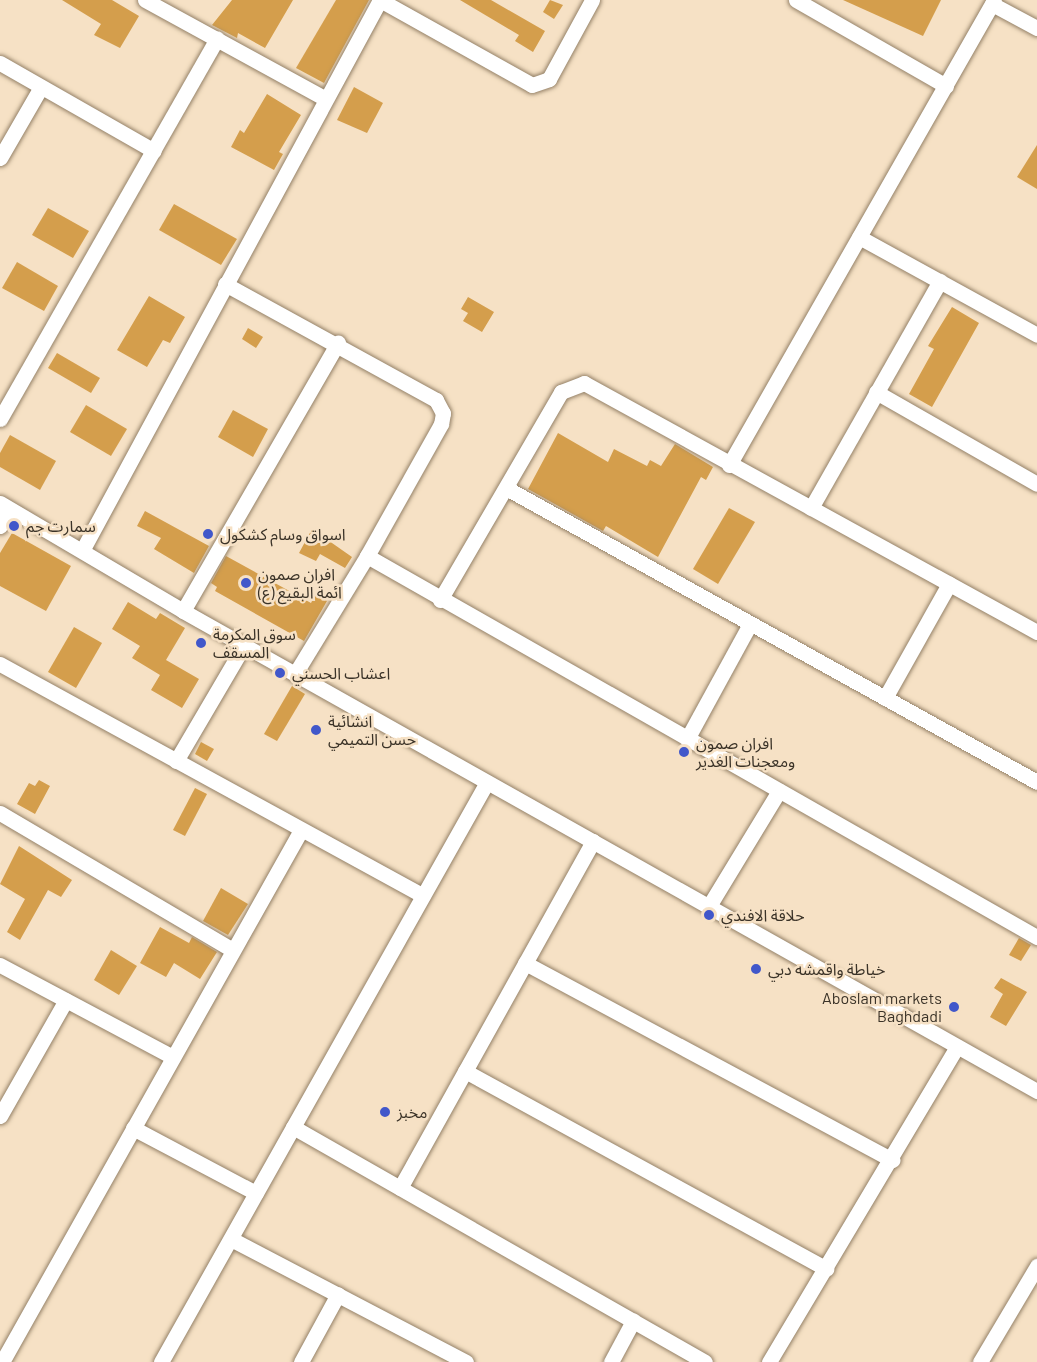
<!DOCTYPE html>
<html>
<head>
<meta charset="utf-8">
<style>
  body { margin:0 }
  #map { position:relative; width:1037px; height:1362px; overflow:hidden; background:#f6e1c5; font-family:Barlow,"Noto Sans Arabic",sans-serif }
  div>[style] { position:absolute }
  .building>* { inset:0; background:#d49e4c }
  .roads { filter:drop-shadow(0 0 2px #948167) drop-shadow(0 0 2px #948167) }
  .street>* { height:15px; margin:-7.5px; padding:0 7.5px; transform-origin:7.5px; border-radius:7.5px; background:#fff }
  .dots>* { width:16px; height:16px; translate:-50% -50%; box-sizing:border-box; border:3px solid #f6e1c5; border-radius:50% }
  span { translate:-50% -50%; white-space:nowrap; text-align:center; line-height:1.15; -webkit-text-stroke:5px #f6e1c5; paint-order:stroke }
  .poi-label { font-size:16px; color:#3b3328 }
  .left { translate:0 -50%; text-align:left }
  .right { translate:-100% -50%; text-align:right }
</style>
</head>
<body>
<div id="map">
  <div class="building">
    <div style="clip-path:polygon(62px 0,112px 0,139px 16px,120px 48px,94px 35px,101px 24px)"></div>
    <div style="clip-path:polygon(232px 0,293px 0,265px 48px,238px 33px,237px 38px,212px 25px)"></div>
    <div style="clip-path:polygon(336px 0,369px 0,324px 83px,296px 68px)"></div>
    <div style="clip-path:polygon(460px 0,491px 0,545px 31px,533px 52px,515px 41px,519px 35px)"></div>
    <div style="clip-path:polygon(550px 0,563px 5px,554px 19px,543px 12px)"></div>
    <div style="clip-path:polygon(843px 0,941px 0,923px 36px)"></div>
    <div style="clip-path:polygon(354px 87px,383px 103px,367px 133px,337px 120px)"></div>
    <div style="clip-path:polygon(267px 94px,301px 115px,279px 152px,283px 154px,274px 170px,231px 147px,240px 130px,244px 133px)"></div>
    <div style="clip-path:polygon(1037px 145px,1037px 189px,1017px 177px)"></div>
    <div style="clip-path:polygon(174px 204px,237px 239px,221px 265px,159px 230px)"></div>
    <div style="clip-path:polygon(48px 208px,89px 231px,73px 258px,32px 235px)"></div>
    <div style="clip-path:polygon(17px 262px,58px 286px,44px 311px,2px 288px)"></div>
    <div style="clip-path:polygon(149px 296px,185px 317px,170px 343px,163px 340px,147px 367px,117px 350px)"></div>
    <div style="clip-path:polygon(468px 297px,494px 312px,482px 332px,463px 321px,468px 313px,461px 309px)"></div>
    <div style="clip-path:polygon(952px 307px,979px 323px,932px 407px,909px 394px,934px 349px,928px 346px)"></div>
    <div style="clip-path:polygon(248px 328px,263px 337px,256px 348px,242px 339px)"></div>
    <div style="clip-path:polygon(57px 353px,100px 378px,91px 393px,48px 368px)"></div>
    <div style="clip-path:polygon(86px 405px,127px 429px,111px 456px,70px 432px)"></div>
    <div style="clip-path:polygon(233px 410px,268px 429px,253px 457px,218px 437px)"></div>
    <div style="clip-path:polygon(558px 433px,608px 462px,614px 449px,647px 466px,650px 460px,661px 466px,675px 444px,713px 467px,706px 480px,701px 477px,658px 557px,606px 526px,603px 531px,528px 489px)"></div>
    <div style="clip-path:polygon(10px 435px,56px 461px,40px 490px,0 467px,0 453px)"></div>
    <div style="clip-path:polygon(729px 508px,755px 522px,718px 584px,693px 569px)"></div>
    <div style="clip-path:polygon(145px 511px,209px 546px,194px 573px,154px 549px,161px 538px,137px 526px)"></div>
    <div style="clip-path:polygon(312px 529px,352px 557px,345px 568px,320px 554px,316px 561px,299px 553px)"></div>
    <div style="clip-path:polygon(12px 533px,71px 566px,46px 611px,0 586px,0 553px)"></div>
    <div style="clip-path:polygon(226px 556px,311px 603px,315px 595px,327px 601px,304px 641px,215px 591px,217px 587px,211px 583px)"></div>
    <div style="clip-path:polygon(128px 602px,156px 619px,160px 613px,185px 628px,166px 660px,199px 679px,182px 708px,151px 690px,160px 675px,132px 658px,140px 646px,112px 629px)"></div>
    <div style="clip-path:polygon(74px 627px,102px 643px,76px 688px,48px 672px)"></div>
    <div style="clip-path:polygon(292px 686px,305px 694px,277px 741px,264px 734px)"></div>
    <div style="clip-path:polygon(201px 742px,214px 749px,207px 761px,195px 754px)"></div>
    <div style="clip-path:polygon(39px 780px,50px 786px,35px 814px,17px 804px,29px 783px,35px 786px)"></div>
    <div style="clip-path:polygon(195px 788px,207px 794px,185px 836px,173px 830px)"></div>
    <div style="clip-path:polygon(19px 846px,72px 880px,61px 897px,48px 890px,20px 940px,7px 932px,25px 899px,0 884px)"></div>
    <div style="clip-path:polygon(221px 888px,248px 904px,228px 935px,203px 921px)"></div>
    <div style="clip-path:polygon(160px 927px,189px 943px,192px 937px,217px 952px,200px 979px,174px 963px,166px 977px,140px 963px)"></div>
    <div style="clip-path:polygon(1019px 938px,1031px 945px,1021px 961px,1009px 955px)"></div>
    <div style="clip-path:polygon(111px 950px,137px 966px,119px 995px,94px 980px)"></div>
    <div style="clip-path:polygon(1001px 978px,1027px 992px,1006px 1026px,990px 1017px,1003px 994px,994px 988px)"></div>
  </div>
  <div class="roads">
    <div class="street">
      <div style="left:145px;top:0;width:206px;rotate:28.7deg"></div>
      <div style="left:380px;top:0;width:174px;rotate:29.2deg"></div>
      <div style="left:532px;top:85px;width:18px;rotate:-19deg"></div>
      <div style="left:549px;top:79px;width:90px;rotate:-61.4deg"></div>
      <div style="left:796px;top:0;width:173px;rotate:29.8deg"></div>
      <div style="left:992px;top:4px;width:51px;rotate:28.1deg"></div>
      <div style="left:0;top:63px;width:177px;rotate:29.7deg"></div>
      <div style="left:0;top:158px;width:82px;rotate:-60deg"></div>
      <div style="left:859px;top:237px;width:203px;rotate:28.8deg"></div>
      <div style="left:225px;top:284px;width:241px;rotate:28.8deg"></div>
      <div style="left:436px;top:400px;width:15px;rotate:62deg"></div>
      <div style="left:443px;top:413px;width:11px;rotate:100deg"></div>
      <div style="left:441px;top:424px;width:151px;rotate:119.3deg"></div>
      <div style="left:367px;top:556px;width:138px;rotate:121.4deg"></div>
      <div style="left:876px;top:392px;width:185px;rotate:29.7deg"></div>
      <div style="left:0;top:419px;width:438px;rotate:-60.3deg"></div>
      <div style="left:729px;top:465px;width:535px;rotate:-60.32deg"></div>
      <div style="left:506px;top:488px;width:607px;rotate:28.97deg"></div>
      <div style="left:0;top:503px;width:212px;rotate:30.5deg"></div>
      <div style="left:183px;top:611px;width:980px;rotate:29.34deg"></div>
      <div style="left:811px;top:508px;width:261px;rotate:-60.4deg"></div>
      <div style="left:0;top:526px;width:19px;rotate:-62deg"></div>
      <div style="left:83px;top:549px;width:624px;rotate:-61.59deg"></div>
      <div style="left:367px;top:556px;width:771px;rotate:29.63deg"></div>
      <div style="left:440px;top:600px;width:241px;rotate:-59.8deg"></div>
      <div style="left:561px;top:392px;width:25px;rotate:-21deg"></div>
      <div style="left:584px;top:383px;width:517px;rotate:28.8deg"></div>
      <div style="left:183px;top:611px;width:310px;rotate:-60deg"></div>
      <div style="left:0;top:664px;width:482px;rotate:28.7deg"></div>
      <div style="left:885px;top:698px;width:131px;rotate:-60.7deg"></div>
      <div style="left:687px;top:739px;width:131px;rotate:-61.3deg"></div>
      <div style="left:176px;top:761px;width:134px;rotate:-59.6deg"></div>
      <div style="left:0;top:813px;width:270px;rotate:30.5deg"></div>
      <div style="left:709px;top:906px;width:135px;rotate:-58.7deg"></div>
      <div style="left:525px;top:963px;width:417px;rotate:28.2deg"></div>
      <div style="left:0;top:965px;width:196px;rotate:28deg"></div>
      <div style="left:465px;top:1071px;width:412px;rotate:28.7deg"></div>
      <div style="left:0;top:1116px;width:133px;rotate:-60.4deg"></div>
      <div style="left:293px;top:1127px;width:474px;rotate:29.7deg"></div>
      <div style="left:133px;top:1128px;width:139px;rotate:27.9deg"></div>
      <div style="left:400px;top:1188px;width:397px;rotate:-60.9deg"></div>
      <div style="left:231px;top:1239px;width:265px;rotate:27.6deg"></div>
      <div style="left:2px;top:1362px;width:610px;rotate:-60.66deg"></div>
      <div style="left:161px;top:1362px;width:665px;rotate:-60.66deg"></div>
      <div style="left:301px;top:1362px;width:77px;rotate:-61.4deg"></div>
      <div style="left:611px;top:1362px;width:47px;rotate:-61.8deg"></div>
      <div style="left:769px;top:1362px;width:367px;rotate:-59.2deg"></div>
      <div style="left:980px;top:1362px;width:112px;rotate:-59.3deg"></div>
    </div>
  </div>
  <div class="dots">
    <div style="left:14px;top:526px;background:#4157ca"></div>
    <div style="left:208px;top:534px;background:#4157ca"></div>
    <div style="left:246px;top:583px;background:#4157ca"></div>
    <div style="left:201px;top:643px;background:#4157ca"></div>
    <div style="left:280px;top:673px;background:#4157ca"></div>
    <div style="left:316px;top:730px;background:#4157ca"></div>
    <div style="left:684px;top:752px;background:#4157ca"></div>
    <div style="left:709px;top:915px;background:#4157ca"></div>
    <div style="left:756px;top:969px;background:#4157ca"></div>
    <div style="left:954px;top:1007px;background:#4157ca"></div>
    <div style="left:385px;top:1112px;background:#4157ca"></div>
  </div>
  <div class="poi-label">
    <span class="left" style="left:26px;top:526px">سمارت جم</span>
    <span class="left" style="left:220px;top:534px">اسواق وسام كشكول</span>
    <span class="left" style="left:258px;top:583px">افران صمون<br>ائمة البقيع (ع)</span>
    <span class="left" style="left:213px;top:643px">سوق المكرمة<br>المسقف</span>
    <span class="left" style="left:292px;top:673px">اعشاب الحسني</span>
    <span class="left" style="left:328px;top:730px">انشائية<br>حسن التميمي</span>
    <span class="left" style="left:696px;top:752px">افران صمون<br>ومعجنات الغدير</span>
    <span class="left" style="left:721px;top:915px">حلاقة الافندي</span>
    <span class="left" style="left:768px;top:969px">خياطة واقمشه دبي</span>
    <span class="right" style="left:942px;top:1007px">Aboslam markets<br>Baghdadi</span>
    <span class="left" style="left:397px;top:1112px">مخبز</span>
  </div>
</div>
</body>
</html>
